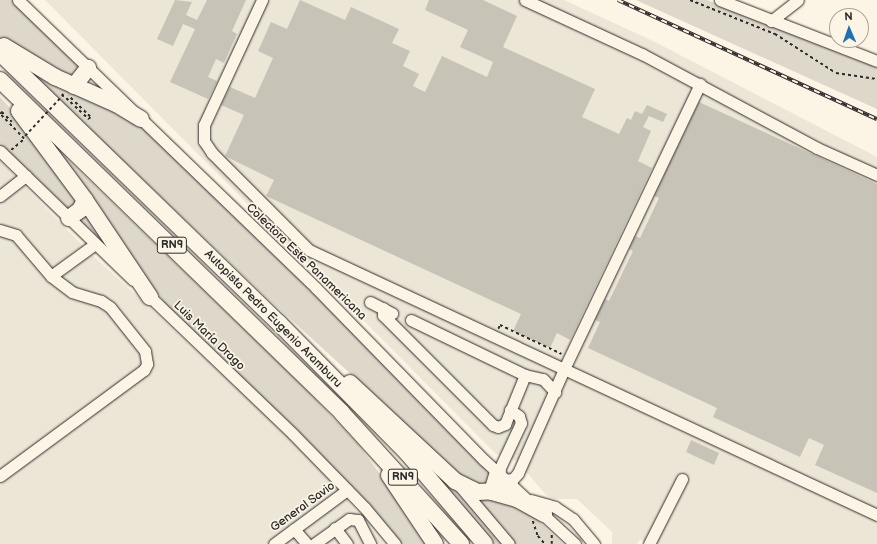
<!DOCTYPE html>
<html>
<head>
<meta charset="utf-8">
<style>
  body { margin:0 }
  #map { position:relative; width:877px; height:544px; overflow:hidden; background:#fcf5e5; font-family:"Balsamiq Sans",sans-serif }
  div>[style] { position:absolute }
  .built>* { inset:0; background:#ece6d7 }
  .green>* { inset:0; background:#ded8ca }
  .building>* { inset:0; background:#c8c3b7 }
  .path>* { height:1.5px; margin-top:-0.75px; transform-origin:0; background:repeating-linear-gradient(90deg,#2b2b2b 0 3px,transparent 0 6px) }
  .roads { filter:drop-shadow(0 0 1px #2b2b2b) drop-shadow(0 0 1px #2b2b2b) }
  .minor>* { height:11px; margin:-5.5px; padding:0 5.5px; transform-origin:5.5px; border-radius:5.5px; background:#fcf5e5 }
  .highway>* { height:16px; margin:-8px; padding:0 8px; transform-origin:8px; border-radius:8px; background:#fcf5e5 }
  .rail>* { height:3.5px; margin-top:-1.75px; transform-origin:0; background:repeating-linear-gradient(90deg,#fcf5e5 0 6px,#2b2b2b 0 12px); box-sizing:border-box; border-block:1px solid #2b2b2b }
  .path-bridge>* { height:1.5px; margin-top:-0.75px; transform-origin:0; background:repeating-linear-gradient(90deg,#2b2b2b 0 3px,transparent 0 6px) }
  span { translate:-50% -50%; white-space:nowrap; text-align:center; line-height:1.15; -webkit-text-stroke:3.5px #fcf5e5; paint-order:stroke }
  .shield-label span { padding:1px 3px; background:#fcf5e5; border:1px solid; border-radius:3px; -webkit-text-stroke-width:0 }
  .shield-label { font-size:11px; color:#2b2b2b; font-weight:700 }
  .street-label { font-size:12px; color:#2b2b2b }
  .north { position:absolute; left:829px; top:8px; width:40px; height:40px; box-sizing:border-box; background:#fcf5e5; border:1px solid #a8a49b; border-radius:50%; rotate:358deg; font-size:11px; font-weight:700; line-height:16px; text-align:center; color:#2b2b2b }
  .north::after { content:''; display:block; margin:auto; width:14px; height:18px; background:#1f6fb2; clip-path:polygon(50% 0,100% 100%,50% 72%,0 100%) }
</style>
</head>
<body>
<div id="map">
  <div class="built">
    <div style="clip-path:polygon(45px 0,564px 0,653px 41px,877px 157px,877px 544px,650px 544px,640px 539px,637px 544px,612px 544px,612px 532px,577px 499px,555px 499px,547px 496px,517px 461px,496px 454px)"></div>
    <div style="clip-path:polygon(0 161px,87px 250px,290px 437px,336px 487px,384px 544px,0 544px)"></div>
  </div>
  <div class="green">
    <div style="clip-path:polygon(0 0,12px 0,76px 61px,80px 71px,77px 75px,67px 77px,7px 45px,0 38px)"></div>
    <div style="clip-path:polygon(636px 0,707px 0,877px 66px,877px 109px)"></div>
    <div style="clip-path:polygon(21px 63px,113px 106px,145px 129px,381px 358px,486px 469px,489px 475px,487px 484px,482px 487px,464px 483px,386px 406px,266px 297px)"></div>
    <div style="clip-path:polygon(0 97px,34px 134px,80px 201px,68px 210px,61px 205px,0 146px)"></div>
    <div style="clip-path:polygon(42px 135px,303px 386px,358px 444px,399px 500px,426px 544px,400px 544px,167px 306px)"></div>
    <div style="clip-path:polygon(89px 208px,129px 269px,76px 219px)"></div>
    <div style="clip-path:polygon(412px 450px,424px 455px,505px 544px,495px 544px)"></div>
    <div style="clip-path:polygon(493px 496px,523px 506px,563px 544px,513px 544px,472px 497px)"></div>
  </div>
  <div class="building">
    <div style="clip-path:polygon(175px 0,192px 2px,186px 15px,197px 20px,207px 0,246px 0,232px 31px,237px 34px,224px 63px,216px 59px,208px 77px,217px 81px,208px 99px,170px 82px,195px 29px,183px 24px,173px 46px,157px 39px)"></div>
    <div style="clip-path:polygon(300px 0,345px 20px,351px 7px,399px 29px,392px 43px,410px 51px,403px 66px,419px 74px,413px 86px,425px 92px,442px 56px,487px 77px,493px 62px,460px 47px,468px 30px,425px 10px,429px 0,483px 0,517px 16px,503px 47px,595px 89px,582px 117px,619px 134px,627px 118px,631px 120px,635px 111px,642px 114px,647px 105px,667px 114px,663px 122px,649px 116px,643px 127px,651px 131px,638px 161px,652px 168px,570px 340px,557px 333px,550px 348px,513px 331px,521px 314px,266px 196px,274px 180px,225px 156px,244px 115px,221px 105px,230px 87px,255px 98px,273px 58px,258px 51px,271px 22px,287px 29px)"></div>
    <div style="clip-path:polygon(699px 102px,877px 184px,877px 493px,815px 465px,824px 445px,809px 438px,800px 457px,713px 417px,717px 408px,588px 348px,600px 322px,595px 320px,605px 299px,609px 301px,633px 251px,629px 249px,635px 236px,640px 238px,659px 198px,654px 196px)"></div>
    <div style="clip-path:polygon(691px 440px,719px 453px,714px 465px,686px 452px)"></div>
  </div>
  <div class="path">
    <div style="left:690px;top:0;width:92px;rotate:21.8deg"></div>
    <div style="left:775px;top:34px;width:72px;rotate:32.6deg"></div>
    <div style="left:836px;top:73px;width:41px;rotate:8.3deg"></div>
    <div style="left:62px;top:94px;width:37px;rotate:43deg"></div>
    <div style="left:89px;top:119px;width:2px;rotate:-63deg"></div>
    <div style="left:90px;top:117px;width:30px;rotate:-136deg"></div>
    <div style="left:11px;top:150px;width:17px;rotate:-40deg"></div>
    <div style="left:24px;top:139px;width:35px;rotate:-134deg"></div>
    <div style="left:0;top:114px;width:3px;rotate:-45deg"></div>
    <div style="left:2px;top:112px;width:14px;rotate:45deg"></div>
    <div style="left:498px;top:329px;width:4px;rotate:-63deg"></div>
    <div style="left:500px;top:325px;width:68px;rotate:25.1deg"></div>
    <div style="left:533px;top:521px;width:16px;rotate:72deg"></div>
    <div style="left:538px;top:536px;width:11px;rotate:49deg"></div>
    <div style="left:552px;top:535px;width:9px;rotate:90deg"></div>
  </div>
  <div class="roads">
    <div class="minor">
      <div style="left:18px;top:0;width:414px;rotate:44deg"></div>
      <div style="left:316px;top:288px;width:240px;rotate:45.7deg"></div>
      <div style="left:484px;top:460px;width:124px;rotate:42.7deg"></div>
      <div style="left:262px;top:0;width:138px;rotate:114.9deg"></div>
      <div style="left:204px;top:125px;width:16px;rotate:90deg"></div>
      <div style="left:204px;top:141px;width:14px;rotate:56deg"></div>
      <div style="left:212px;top:153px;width:137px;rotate:45deg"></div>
      <div style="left:309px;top:250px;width:627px;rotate:25.01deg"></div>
      <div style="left:525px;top:0;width:129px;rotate:24.8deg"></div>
      <div style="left:642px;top:54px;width:199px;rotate:28.2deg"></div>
      <div style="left:817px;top:148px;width:66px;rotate:24.2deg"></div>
      <div style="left:720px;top:0;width:168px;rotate:21.2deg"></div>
      <div style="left:771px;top:21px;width:34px;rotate:-38deg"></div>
      <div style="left:0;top:151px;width:185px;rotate:44.1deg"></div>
      <div style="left:0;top:196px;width:33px;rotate:-38deg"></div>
      <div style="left:0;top:230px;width:17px;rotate:17deg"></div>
      <div style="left:16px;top:235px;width:54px;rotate:49.5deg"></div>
      <div style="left:51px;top:276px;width:54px;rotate:-36deg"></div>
      <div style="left:145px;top:292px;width:205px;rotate:43.8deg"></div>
      <div style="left:293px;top:434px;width:103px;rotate:45.8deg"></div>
      <div style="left:365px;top:508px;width:47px;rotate:50.2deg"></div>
      <div style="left:370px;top:302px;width:25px;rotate:27deg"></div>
      <div style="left:383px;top:308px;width:7px;rotate:90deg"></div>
      <div style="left:383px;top:315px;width:156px;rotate:45deg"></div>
      <div style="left:493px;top:425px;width:5px;rotate:22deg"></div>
      <div style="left:498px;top:427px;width:8px;rotate:-23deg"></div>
      <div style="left:505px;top:424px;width:53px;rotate:-67.8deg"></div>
      <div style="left:411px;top:320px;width:127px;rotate:25.8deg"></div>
      <div style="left:525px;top:375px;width:18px;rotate:13deg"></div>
      <div style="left:543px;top:379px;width:18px;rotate:47deg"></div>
      <div style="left:498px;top:472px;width:54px;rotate:-64.9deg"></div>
      <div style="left:521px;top:423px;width:7px;rotate:-106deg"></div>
      <div style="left:519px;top:416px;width:11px;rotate:-146deg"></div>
      <div style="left:0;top:476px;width:179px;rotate:-36.4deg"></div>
      <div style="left:144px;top:370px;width:7px;rotate:-63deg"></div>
      <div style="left:147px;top:364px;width:13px;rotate:-99deg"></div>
      <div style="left:145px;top:351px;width:56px;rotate:-128.5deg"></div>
      <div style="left:110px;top:307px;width:11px;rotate:-146deg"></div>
      <div style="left:101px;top:301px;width:30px;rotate:-163deg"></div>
      <div style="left:72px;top:292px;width:26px;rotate:-143deg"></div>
      <div style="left:510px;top:482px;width:12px;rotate:-48deg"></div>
      <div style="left:518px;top:473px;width:114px;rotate:-66.1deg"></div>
      <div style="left:564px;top:369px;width:316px;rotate:-64.5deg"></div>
      <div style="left:459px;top:485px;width:77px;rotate:49.7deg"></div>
      <div style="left:531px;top:500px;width:25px;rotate:16deg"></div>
      <div style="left:555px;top:507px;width:22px;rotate:34deg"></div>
      <div style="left:573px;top:519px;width:33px;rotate:50deg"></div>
      <div style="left:335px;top:528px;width:20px;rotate:53deg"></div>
      <div style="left:294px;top:529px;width:20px;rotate:49deg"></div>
      <div style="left:274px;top:544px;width:91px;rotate:-36.5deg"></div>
      <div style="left:314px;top:544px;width:43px;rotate:-35.5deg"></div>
      <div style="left:349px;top:519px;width:9px;rotate:6deg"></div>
      <div style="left:358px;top:520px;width:27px;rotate:63deg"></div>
      <div style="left:649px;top:544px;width:73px;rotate:-63.1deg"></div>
    </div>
    <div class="highway">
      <div style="left:4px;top:46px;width:60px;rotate:31.3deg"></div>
      <div style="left:55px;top:77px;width:67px;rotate:23.9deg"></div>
      <div style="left:116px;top:104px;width:29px;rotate:31deg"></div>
      <div style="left:0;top:53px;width:388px;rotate:44.1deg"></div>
      <div style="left:279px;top:323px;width:184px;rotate:45.4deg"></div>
      <div style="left:408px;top:454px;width:118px;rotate:49.5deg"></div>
      <div style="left:0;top:80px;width:477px;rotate:44.2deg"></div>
      <div style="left:342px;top:413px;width:177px;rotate:47.7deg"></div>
      <div style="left:74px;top:86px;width:23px;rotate:-52deg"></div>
      <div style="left:19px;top:111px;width:111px;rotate:53.4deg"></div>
      <div style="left:85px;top:200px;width:117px;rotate:56.2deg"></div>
      <div style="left:69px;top:218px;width:14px;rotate:-36deg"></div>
      <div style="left:80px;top:210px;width:11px;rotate:-63deg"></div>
      <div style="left:350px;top:383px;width:144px;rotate:43deg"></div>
      <div style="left:455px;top:481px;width:25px;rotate:26deg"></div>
      <div style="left:478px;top:492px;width:21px;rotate:-3deg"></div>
      <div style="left:499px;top:491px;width:14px;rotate:-39deg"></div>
      <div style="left:498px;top:472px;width:21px;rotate:107deg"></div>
      <div style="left:492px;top:492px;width:26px;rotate:16deg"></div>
      <div style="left:517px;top:499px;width:31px;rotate:29deg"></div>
      <div style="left:389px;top:475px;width:83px;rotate:56.3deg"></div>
    </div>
  </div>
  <div class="rail">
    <div style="left:618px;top:0;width:285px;rotate:24.7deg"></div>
  </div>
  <div class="path-bridge">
    <div style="left:25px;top:136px;width:56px;rotate:-47.2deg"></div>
  </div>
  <div class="shield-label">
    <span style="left:172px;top:245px">RN9</span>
    <span style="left:403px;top:477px">RN9</span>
  </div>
  <div class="street-label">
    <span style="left:306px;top:262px;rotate:44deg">Colectora Este Panamericana</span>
    <span style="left:273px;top:319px;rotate:45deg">Autopista Pedro Eugenio Aramburu</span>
    <span style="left:209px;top:336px;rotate:44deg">Luis María Drago</span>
    <span style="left:303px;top:507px;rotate:-36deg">General Savio</span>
  </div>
  <div class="north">N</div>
</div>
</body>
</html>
